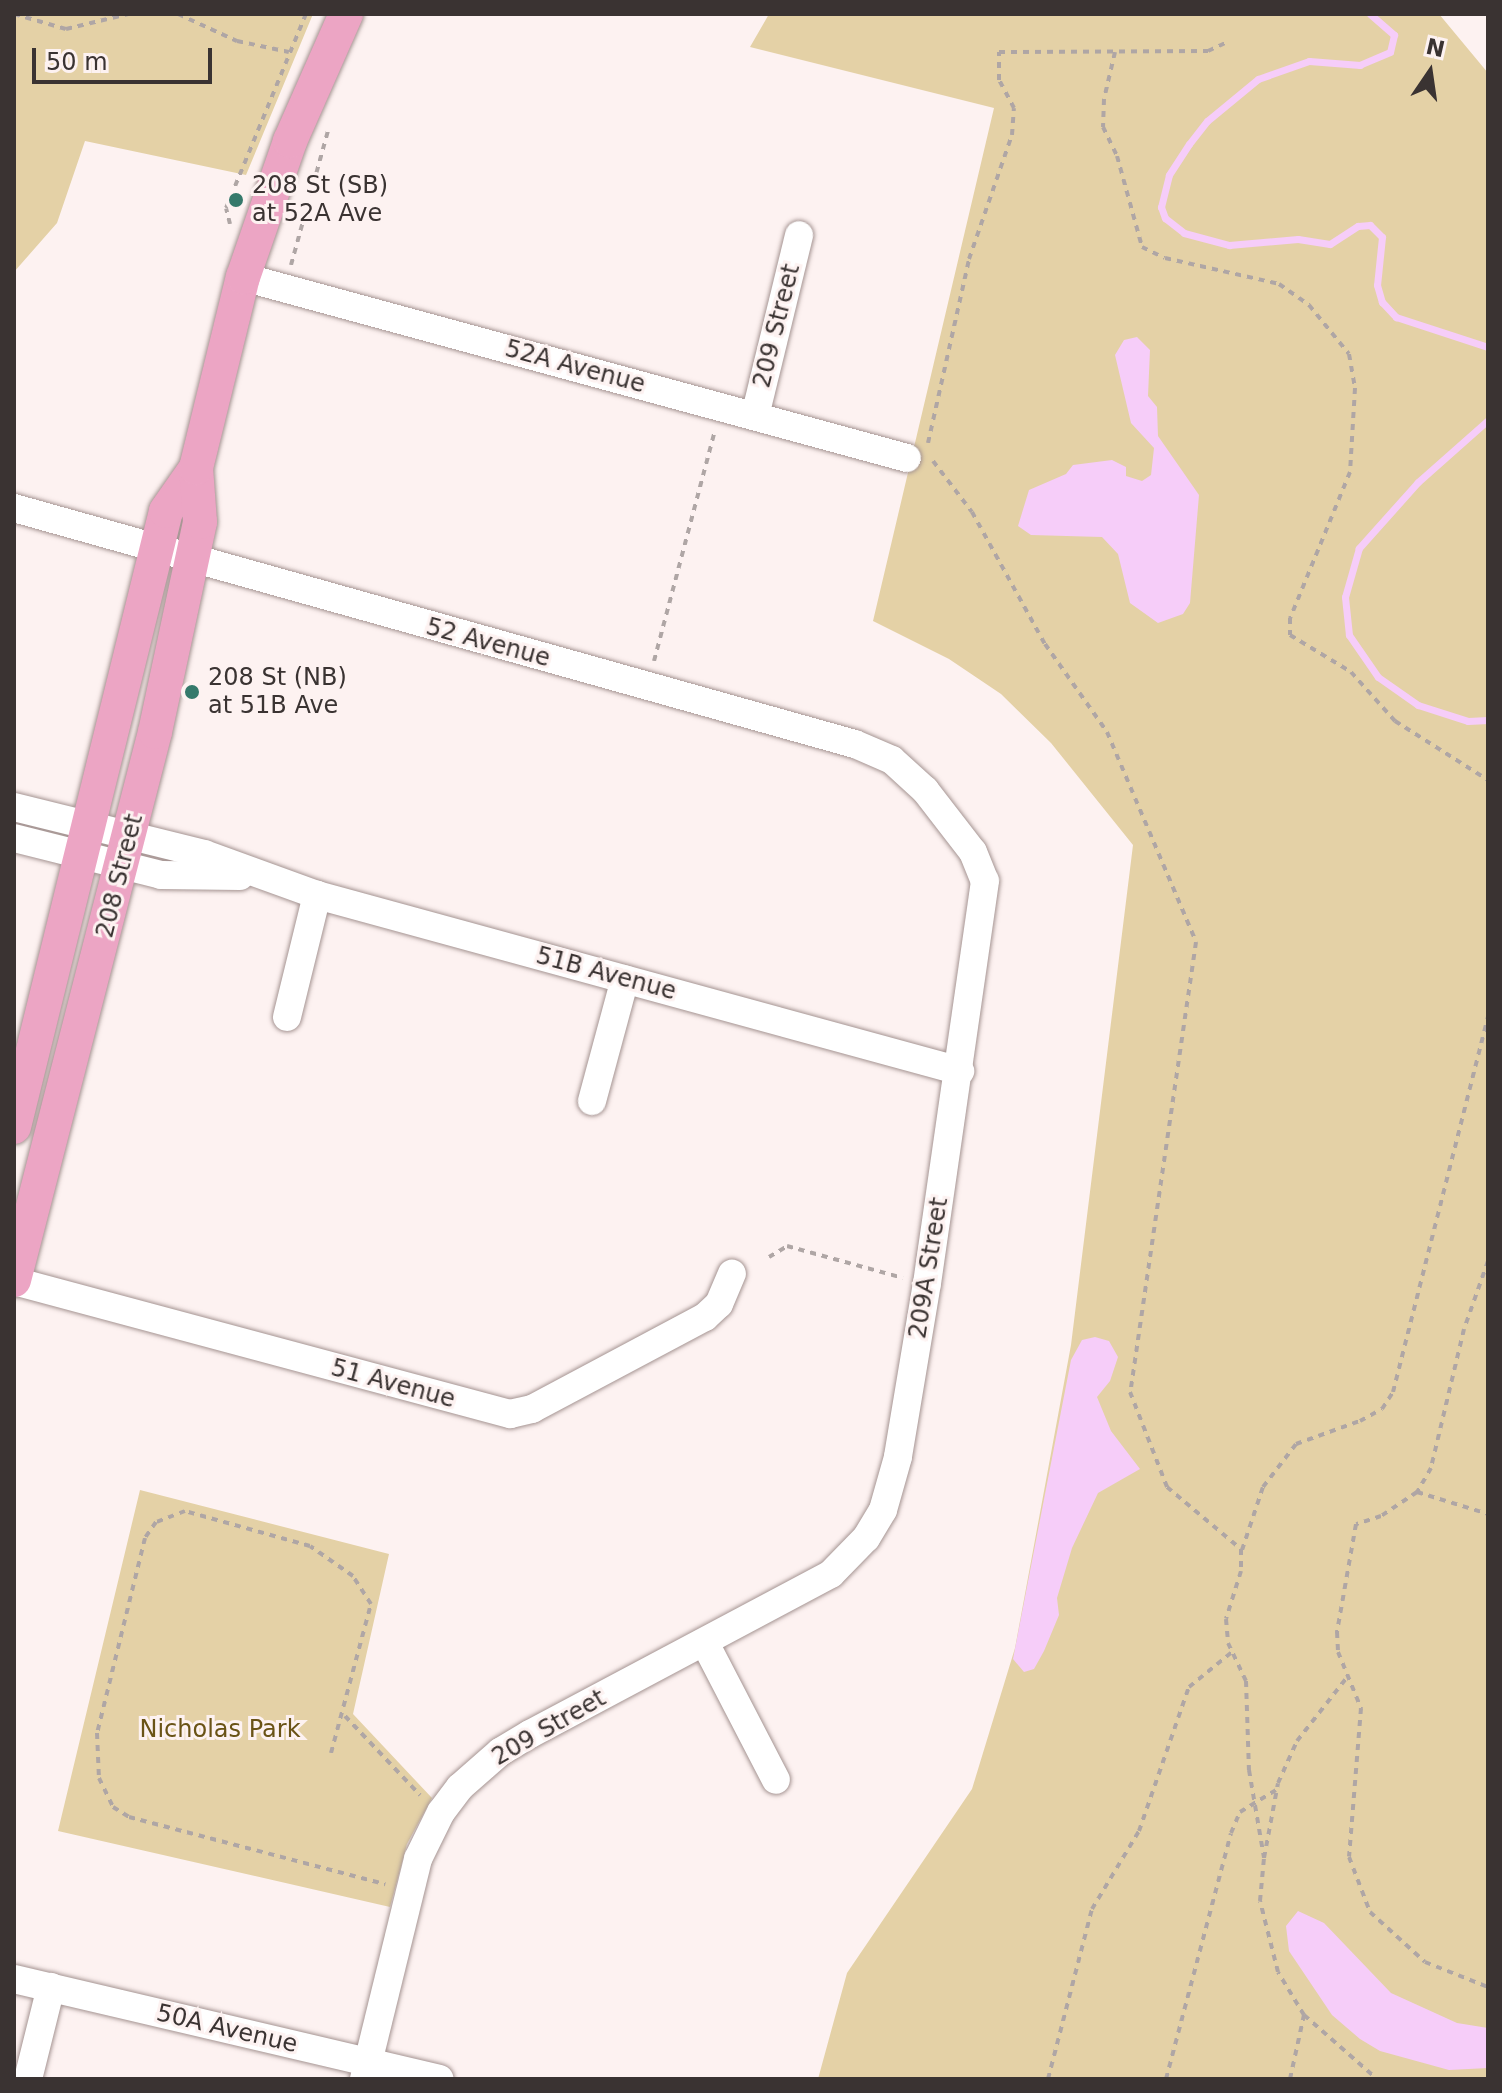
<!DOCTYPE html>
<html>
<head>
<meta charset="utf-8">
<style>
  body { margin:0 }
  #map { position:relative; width:1502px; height:2093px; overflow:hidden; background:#fdf2f1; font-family:"DejaVu Sans",sans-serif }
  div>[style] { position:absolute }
  .green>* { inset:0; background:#e4d1a6 }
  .water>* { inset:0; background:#f6cdf9 }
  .stream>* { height:7px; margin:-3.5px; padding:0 3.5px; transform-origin:3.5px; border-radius:3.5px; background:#f6cdf9 }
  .path>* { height:4px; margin-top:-2px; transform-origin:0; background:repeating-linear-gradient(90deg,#afa6a5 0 6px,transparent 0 12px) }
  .roads { filter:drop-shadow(0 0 2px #a59492) drop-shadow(0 0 2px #a59492) }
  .minor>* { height:28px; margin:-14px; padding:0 14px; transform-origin:14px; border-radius:14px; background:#fff }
  .major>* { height:34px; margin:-17px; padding:0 17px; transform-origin:17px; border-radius:17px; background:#eca5c4 }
  .dots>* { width:22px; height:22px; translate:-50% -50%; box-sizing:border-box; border:4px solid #fdf2f1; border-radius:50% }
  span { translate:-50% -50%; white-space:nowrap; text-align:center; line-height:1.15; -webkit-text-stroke:6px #fdf2f1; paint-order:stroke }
  .poi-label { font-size:24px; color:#3a3332 }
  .left { translate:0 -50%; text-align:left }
  .street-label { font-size:24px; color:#3a3332 }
  .park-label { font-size:24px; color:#6a5316 }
  .frame { position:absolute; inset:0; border:16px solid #3a3332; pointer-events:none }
  .north { position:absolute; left:1390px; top:32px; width:80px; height:80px; -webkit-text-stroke:6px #fdf2f1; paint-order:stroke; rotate:13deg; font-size:22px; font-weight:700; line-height:32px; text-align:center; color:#3a3332 }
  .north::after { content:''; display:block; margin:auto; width:28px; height:36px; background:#3a3332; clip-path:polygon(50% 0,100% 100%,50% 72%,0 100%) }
  .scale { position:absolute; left:32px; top:48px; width:180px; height:36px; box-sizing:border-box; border:4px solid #3a3332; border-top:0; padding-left:10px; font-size:24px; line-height:28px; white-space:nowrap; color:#3a3332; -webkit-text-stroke:6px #fdf2f1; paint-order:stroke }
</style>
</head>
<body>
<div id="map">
  <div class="green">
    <div style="clip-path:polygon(14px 14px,313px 14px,246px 175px,85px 141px,57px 223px,14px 272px)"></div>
    <div style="clip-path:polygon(769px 14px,1439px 14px,1488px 73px,1488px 2079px,818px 2079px,847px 1973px,972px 1789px,1015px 1648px,1071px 1345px,1133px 845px,1051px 743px,1001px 694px,949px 659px,873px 621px,994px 108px,750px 47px)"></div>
    <div style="clip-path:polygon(140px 1490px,389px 1554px,353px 1714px,432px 1798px,407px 1844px,390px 1907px,58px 1831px)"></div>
  </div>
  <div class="water">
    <div style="clip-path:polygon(1137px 337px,1150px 350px,1148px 396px,1157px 407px,1158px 436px,1199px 495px,1190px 603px,1183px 614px,1158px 623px,1130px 603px,1118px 554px,1102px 537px,1031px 535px,1018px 526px,1029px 490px,1066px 474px,1073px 465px,1112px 460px,1126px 467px,1126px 476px,1142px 481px,1151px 475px,1154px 448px,1131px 423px,1115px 355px,1124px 340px)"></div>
    <div style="clip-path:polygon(1095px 1337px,1109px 1341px,1118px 1357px,1110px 1381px,1097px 1397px,1111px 1431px,1140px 1469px,1098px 1493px,1072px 1548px,1057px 1598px,1059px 1615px,1044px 1651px,1034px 1669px,1024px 1672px,1013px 1659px,1071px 1360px,1082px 1340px)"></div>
    <div style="clip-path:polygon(1298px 1911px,1324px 1923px,1391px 1993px,1457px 2023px,1488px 2028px,1488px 2068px,1449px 2070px,1380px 2051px,1360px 2039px,1332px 2015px,1289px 1951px,1286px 1926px)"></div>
  </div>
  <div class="stream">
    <div style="left:1370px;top:14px;width:32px;rotate:41deg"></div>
    <div style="left:1394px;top:35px;width:17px;rotate:103deg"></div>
    <div style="left:1390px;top:52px;width:33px;rotate:157deg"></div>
    <div style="left:1360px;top:65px;width:51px;rotate:-175.5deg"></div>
    <div style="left:1309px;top:61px;width:54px;rotate:160.6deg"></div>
    <div style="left:1258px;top:79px;width:66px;rotate:140.5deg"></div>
    <div style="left:1207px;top:121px;width:29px;rotate:128deg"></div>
    <div style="left:1189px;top:144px;width:37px;rotate:123deg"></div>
    <div style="left:1169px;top:175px;width:33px;rotate:104deg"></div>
    <div style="left:1161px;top:207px;width:12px;rotate:70deg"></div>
    <div style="left:1165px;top:218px;width:24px;rotate:38deg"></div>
    <div style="left:1184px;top:233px;width:47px;rotate:14.9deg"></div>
    <div style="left:1229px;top:245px;width:69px;rotate:-5deg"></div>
    <div style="left:1298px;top:239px;width:32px;rotate:9deg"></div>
    <div style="left:1330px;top:244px;width:33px;rotate:-33deg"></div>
    <div style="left:1358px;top:226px;width:12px;rotate:-5deg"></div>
    <div style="left:1370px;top:225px;width:17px;rotate:45deg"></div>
    <div style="left:1382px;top:237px;width:48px;rotate:95.9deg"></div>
    <div style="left:1377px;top:285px;width:18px;rotate:74deg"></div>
    <div style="left:1382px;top:302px;width:21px;rotate:47deg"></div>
    <div style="left:1396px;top:317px;width:97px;rotate:18.1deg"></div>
    <div style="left:1488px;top:420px;width:94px;rotate:138.5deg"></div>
    <div style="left:1418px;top:482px;width:89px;rotate:131.8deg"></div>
    <div style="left:1359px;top:548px;width:51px;rotate:105.9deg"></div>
    <div style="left:1345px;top:597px;width:38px;rotate:84deg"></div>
    <div style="left:1349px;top:635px;width:51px;rotate:55.4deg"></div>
    <div style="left:1378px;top:677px;width:49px;rotate:35deg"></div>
    <div style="left:1418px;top:705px;width:52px;rotate:17.7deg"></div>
    <div style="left:1468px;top:721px;width:20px;rotate:-3deg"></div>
  </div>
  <div class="path">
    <div style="left:14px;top:14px;width:54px;rotate:16.1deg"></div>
    <div style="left:66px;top:29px;width:64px;rotate:-13.6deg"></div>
    <div style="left:178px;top:14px;width:65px;rotate:24.6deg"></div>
    <div style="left:237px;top:41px;width:53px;rotate:11.9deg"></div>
    <div style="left:1115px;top:52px;width:48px;rotate:103.2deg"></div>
    <div style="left:1104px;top:99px;width:28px;rotate:92deg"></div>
    <div style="left:1103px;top:127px;width:32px;rotate:64deg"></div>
    <div style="left:1117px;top:156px;width:94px;rotate:74.6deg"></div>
    <div style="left:1142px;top:247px;width:25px;rotate:26deg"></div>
    <div style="left:1165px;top:258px;width:117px;rotate:12.8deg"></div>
    <div style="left:1279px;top:284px;width:37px;rotate:35deg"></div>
    <div style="left:1309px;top:305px;width:63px;rotate:50.8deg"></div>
    <div style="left:1349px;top:354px;width:35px;rotate:80deg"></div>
    <div style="left:1355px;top:388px;width:84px;rotate:93.4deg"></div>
    <div style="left:1350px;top:472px;width:158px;rotate:112.3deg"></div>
    <div style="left:1290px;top:618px;width:17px;rotate:90deg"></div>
    <div style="left:1290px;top:635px;width:71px;rotate:31.2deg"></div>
    <div style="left:1351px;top:672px;width:66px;rotate:48.1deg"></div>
    <div style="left:1395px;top:721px;width:110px;rotate:32.4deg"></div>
    <div style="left:230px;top:224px;width:16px;rotate:-104deg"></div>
    <div style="left:226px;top:208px;width:210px;rotate:-67.6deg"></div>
    <div style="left:291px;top:265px;width:139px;rotate:-74.6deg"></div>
    <div style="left:928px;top:443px;width:189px;rotate:-77.4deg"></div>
    <div style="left:969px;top:259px;width:131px;rotate:-70.9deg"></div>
    <div style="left:1012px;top:135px;width:27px;rotate:-86deg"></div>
    <div style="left:1014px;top:108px;width:32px;rotate:-118deg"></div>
    <div style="left:999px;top:80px;width:28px;rotate:-90deg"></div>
    <div style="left:999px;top:52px;width:209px;rotate:-0.3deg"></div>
    <div style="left:1208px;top:51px;width:19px;rotate:-25deg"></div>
    <div style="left:933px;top:461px;width:64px;rotate:52.6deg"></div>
    <div style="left:972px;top:512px;width:151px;rotate:61.1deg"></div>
    <div style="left:1045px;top:644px;width:108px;rotate:54.8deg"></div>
    <div style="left:1107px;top:732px;width:228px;rotate:67deg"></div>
    <div style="left:1196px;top:942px;width:455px;rotate:98.3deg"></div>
    <div style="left:1130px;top:1392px;width:102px;rotate:68.7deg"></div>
    <div style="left:1167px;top:1487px;width:97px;rotate:40deg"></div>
    <div style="left:1241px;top:1549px;width:22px;rotate:90deg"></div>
    <div style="left:1241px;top:1571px;width:50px;rotate:107.4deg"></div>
    <div style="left:1226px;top:1619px;width:24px;rotate:85deg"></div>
    <div style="left:1228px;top:1643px;width:42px;rotate:64.7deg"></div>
    <div style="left:1246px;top:1681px;width:89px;rotate:88.1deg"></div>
    <div style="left:1249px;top:1770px;width:89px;rotate:80.3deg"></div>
    <div style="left:654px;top:661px;width:239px;rotate:-75.2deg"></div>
    <div style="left:769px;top:1257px;width:21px;rotate:-31deg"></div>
    <div style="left:787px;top:1246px;width:120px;rotate:15.4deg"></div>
    <div style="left:1488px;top:1261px;width:72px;rotate:109.4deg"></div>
    <div style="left:1464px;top:1329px;width:143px;rotate:103.4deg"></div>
    <div style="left:1431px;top:1468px;width:28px;rotate:120deg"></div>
    <div style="left:1417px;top:1492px;width:43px;rotate:146.3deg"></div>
    <div style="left:1381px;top:1516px;width:26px;rotate:162deg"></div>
    <div style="left:1356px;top:1524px;width:110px;rotate:100deg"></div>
    <div style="left:1337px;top:1632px;width:20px;rotate:87deg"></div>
    <div style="left:1338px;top:1652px;width:61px;rotate:67.7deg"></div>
    <div style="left:1361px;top:1708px;width:149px;rotate:94.6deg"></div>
    <div style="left:1349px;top:1857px;width:59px;rotate:69.1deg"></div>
    <div style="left:1370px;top:1912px;width:74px;rotate:42.3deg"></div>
    <div style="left:1425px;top:1962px;width:68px;rotate:21.6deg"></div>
    <div style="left:1417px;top:1492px;width:74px;rotate:17.2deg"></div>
    <div style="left:1242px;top:1550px;width:66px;rotate:-71.6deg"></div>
    <div style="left:1263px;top:1487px;width:54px;rotate:-52.5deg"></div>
    <div style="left:1296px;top:1444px;width:68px;rotate:-19.8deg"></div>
    <div style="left:1360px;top:1421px;width:25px;rotate:-29deg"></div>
    <div style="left:1382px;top:1409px;width:20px;rotate:-57deg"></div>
    <div style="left:1393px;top:1392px;width:388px;rotate:-75.8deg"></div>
    <div style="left:345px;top:1716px;width:109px;rotate:46.5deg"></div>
    <div style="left:331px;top:1753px;width:154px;rotate:-75deg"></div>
    <div style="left:371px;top:1604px;width:33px;rotate:-123deg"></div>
    <div style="left:353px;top:1576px;width:52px;rotate:-145.1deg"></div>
    <div style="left:310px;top:1546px;width:130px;rotate:-164.4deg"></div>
    <div style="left:185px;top:1511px;width:31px;rotate:159deg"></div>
    <div style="left:156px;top:1522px;width:19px;rotate:125deg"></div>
    <div style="left:145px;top:1538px;width:201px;rotate:103.8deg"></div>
    <div style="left:97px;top:1733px;width:45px;rotate:87.5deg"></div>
    <div style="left:99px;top:1778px;width:32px;rotate:64deg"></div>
    <div style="left:113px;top:1807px;width:19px;rotate:32deg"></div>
    <div style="left:129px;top:1817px;width:265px;rotate:14.7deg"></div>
    <div style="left:1304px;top:2015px;width:97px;rotate:41.2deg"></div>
    <div style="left:1048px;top:2079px;width:176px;rotate:-75.5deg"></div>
    <div style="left:1092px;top:1909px;width:91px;rotate:-58.9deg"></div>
    <div style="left:1139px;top:1831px;width:152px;rotate:-70.9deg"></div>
    <div style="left:1189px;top:1687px;width:55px;rotate:-39.1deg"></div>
    <div style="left:1166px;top:2079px;width:254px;rotate:-75.2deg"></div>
    <div style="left:1231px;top:1833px;width:23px;rotate:-67deg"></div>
    <div style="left:1240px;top:1812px;width:42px;rotate:-31.4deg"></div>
    <div style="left:1290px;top:2079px;width:66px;rotate:-77.7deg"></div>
    <div style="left:1304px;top:2015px;width:50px;rotate:-121.2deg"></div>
    <div style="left:1278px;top:1972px;width:73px;rotate:-104.2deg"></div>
    <div style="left:1260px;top:1901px;width:43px;rotate:-84.7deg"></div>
    <div style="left:1264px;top:1858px;width:76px;rotate:-79.4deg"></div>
    <div style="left:1278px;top:1783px;width:46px;rotate:-65.7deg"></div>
    <div style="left:1297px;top:1741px;width:83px;rotate:-51.9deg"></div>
  </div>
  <div class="roads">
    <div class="minor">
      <div style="left:243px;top:277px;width:688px;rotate:15.25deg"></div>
      <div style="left:755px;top:416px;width:186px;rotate:-76.3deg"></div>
      <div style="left:14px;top:508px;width:873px;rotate:15.68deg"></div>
      <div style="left:855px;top:744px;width:40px;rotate:23.4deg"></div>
      <div style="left:892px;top:760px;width:45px;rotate:42.3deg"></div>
      <div style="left:925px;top:790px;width:78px;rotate:52.3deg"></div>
      <div style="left:973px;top:852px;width:31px;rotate:68deg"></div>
      <div style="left:985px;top:881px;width:406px;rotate:98.2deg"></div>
      <div style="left:927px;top:1283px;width:176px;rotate:99.5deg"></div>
      <div style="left:898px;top:1457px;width:55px;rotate:105.8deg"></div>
      <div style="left:883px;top:1510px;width:33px;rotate:121deg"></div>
      <div style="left:866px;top:1538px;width:50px;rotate:134.2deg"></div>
      <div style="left:831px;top:1574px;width:341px;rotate:152deg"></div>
      <div style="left:530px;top:1734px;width:35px;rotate:149deg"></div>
      <div style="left:500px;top:1752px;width:53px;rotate:138.8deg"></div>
      <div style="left:460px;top:1787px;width:31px;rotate:127deg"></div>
      <div style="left:441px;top:1812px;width:52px;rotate:116.1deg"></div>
      <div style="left:418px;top:1859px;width:227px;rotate:103.8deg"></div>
      <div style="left:14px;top:807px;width:196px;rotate:13.9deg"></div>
      <div style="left:204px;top:854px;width:120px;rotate:19.9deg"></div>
      <div style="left:317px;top:895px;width:667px;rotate:15.31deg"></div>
      <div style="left:14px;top:838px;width:152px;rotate:14.1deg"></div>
      <div style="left:161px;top:875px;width:79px;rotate:0.7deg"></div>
      <div style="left:287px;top:1017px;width:126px;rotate:-76.2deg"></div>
      <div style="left:592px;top:1101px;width:126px;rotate:-74.9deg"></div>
      <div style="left:14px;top:1281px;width:514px;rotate:15.01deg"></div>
      <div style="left:510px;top:1414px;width:23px;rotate:-13deg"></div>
      <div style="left:532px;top:1409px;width:196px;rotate:-28deg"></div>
      <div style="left:705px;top:1317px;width:19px;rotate:-43deg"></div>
      <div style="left:719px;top:1304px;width:33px;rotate:-67deg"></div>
      <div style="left:705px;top:1643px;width:154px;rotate:62.6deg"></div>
      <div style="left:14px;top:1979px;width:437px;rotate:13.2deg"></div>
      <div style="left:28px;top:2079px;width:95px;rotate:-76deg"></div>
    </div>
    <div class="major">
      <div style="left:14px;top:1127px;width:634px;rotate:-76.14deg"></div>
      <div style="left:166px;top:511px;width:52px;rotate:-55.1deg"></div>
      <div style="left:14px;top:1280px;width:566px;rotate:-75.57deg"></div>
      <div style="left:155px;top:732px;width:215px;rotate:-77.9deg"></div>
      <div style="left:200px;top:522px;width:54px;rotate:-94.2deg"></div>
      <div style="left:196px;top:468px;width:197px;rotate:-76.2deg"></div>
      <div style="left:243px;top:277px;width:144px;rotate:-70.9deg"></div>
      <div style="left:290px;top:141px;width:139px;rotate:-66.2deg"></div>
    </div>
  </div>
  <div class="dots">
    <div style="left:236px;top:200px;background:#35796b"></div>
    <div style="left:192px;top:692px;background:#35796b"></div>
  </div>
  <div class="poi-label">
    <span class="left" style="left:252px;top:200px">208 St (SB)<br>at 52A Ave</span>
    <span class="left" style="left:208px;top:692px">208 St (NB)<br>at 51B Ave</span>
  </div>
  <div class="street-label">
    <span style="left:777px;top:326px;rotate:-76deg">209 Street</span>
    <span style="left:575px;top:367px;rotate:15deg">52A Avenue</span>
    <span style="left:488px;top:643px;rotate:15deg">52 Avenue</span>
    <span style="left:120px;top:876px;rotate:-76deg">208 Street</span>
    <span style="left:606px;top:974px;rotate:15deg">51B Avenue</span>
    <span style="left:929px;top:1268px;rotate:-81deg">209A Street</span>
    <span style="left:393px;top:1384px;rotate:15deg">51 Avenue</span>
    <span style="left:549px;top:1728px;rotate:-30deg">209 Street</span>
    <span style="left:227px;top:2029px;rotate:13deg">50A Avenue</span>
  </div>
  <div class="park-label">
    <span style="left:220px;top:1730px">Nicholas Park</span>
  </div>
  <div class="frame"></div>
  <div class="north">N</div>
  <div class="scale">50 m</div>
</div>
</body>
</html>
